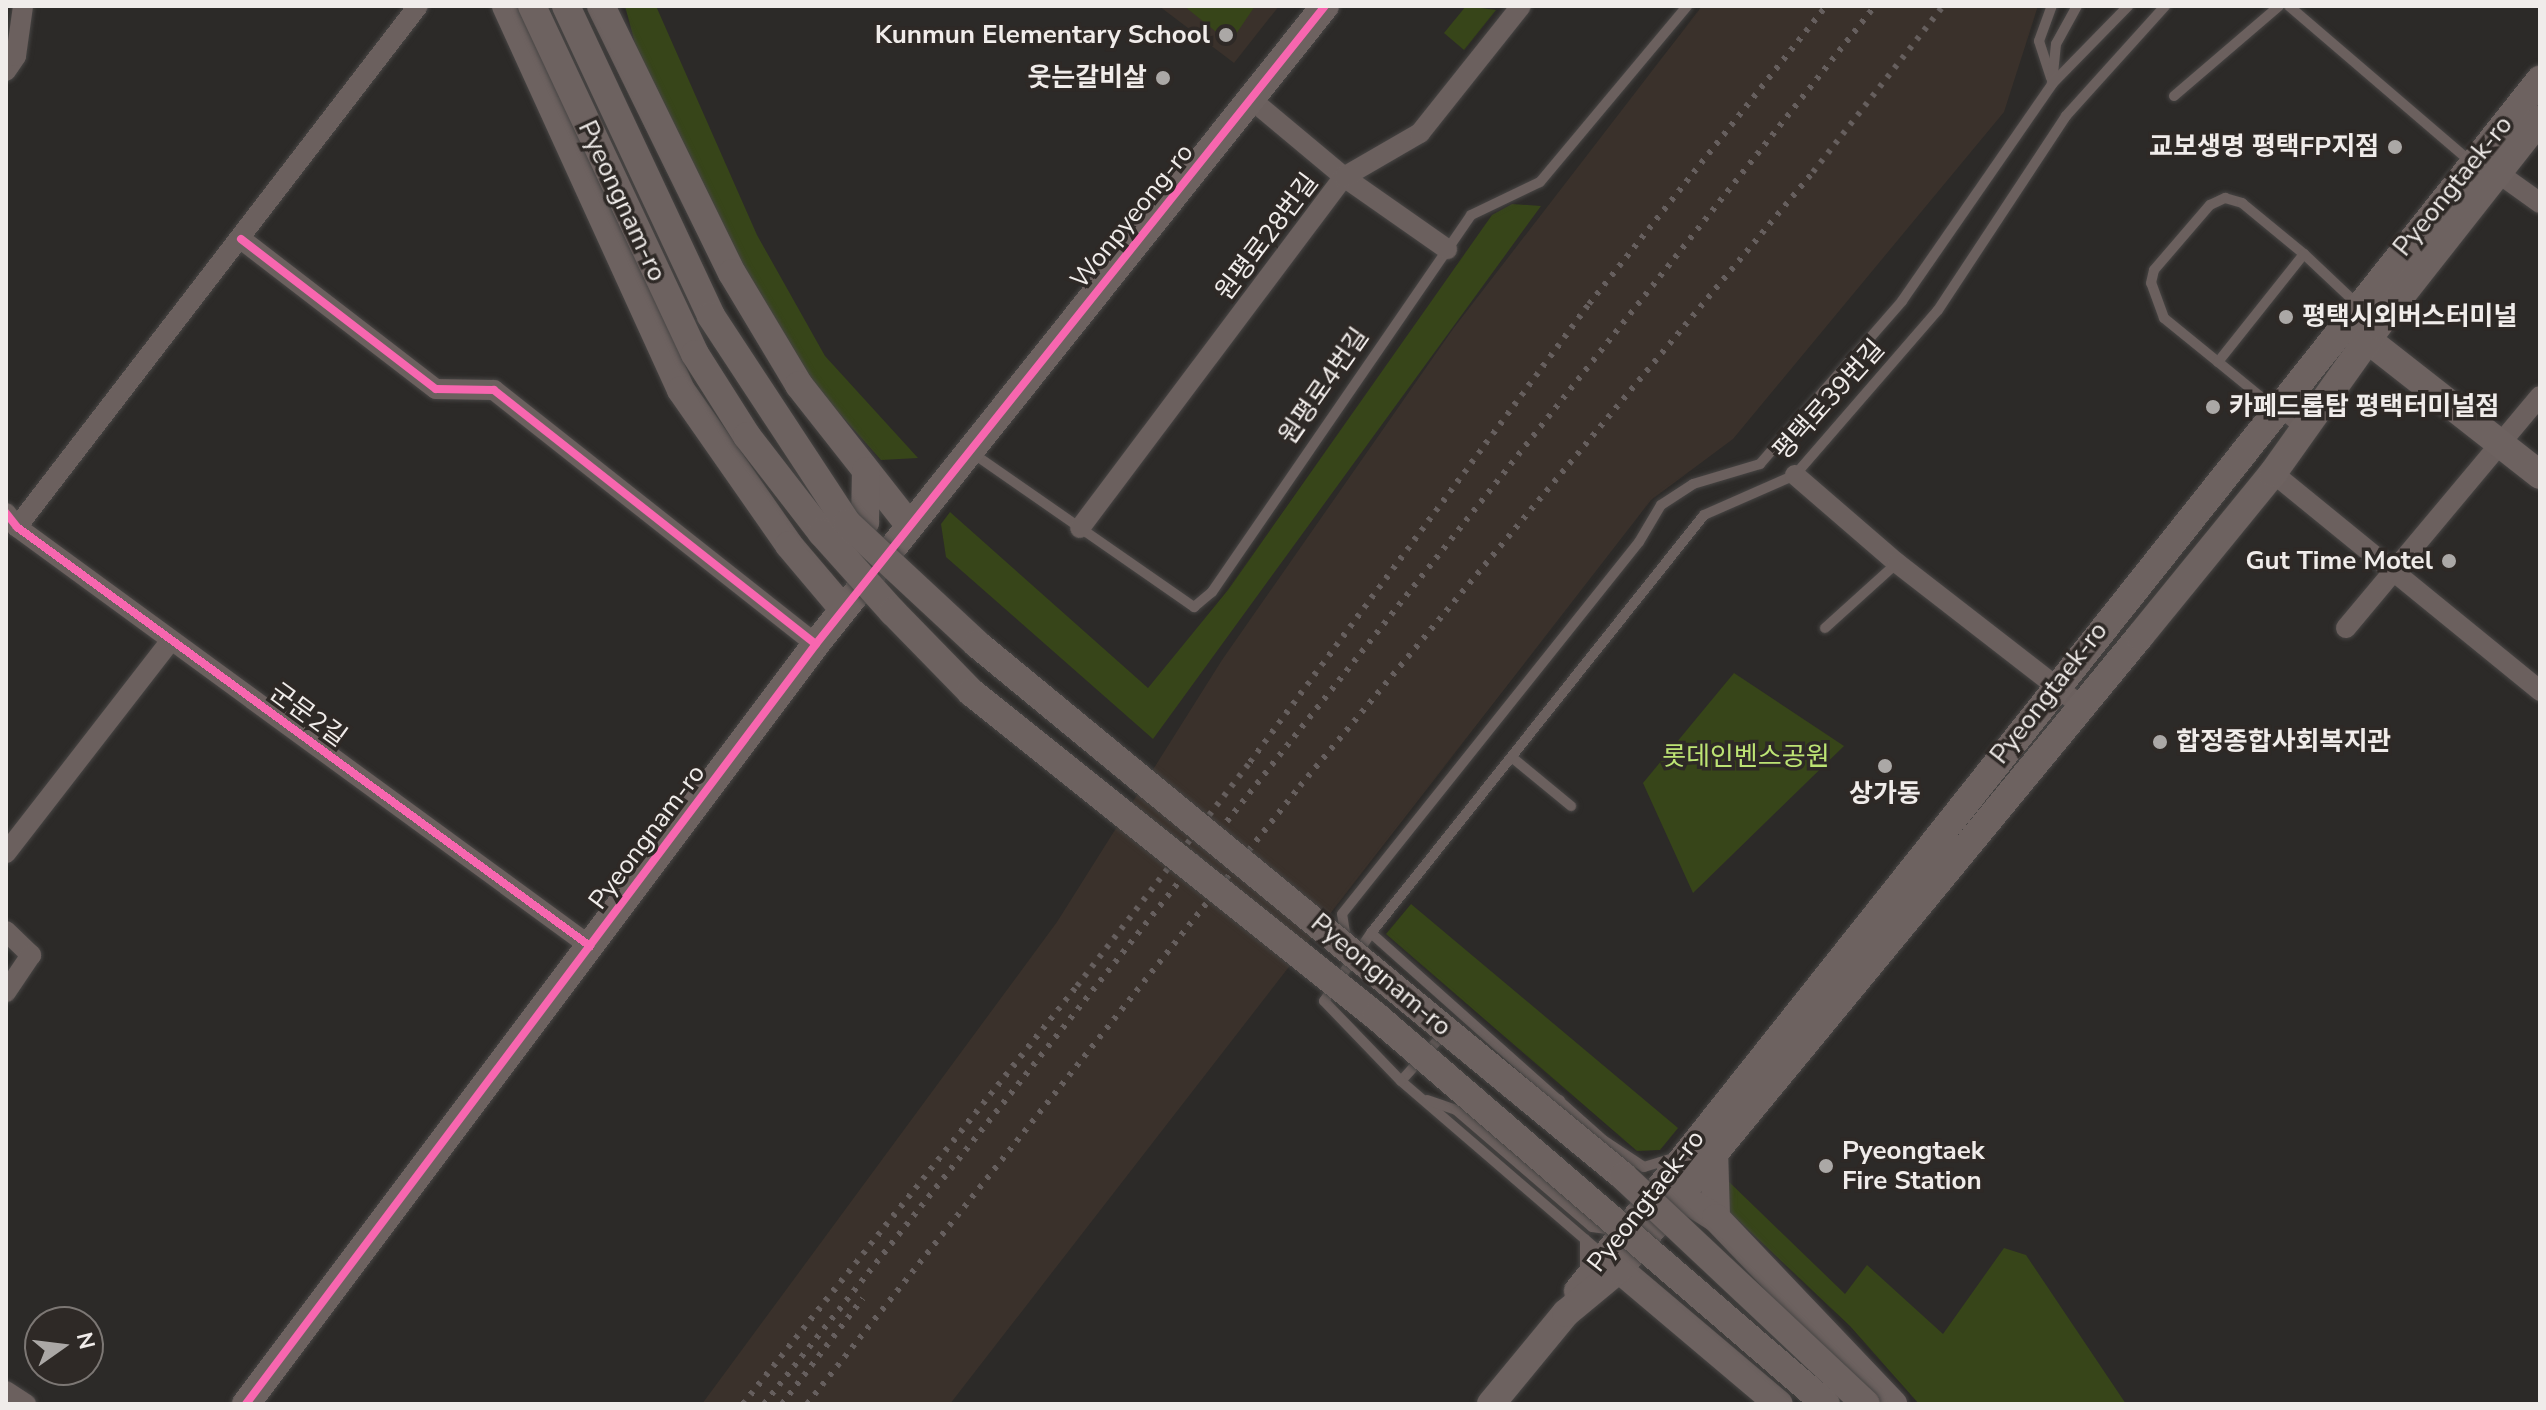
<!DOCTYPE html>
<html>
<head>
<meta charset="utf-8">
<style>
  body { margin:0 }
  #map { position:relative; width:2546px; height:1410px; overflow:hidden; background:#2c2a28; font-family:"Nunito Sans","Noto Sans KR",sans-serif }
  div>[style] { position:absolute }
  .built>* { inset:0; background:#3a312b }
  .green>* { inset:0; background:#374519 }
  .roads { filter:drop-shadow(0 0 2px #474544) drop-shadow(0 0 2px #474544) }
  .lane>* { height:10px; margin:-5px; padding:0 5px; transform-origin:5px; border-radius:5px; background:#6b605e }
  .street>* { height:20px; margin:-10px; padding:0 10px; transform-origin:10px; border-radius:10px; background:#6b605e }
  .secondary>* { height:28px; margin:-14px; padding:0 14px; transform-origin:14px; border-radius:14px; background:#6d6260 }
  .rail>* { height:6px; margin-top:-3px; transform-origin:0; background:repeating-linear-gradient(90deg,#665f5e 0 4px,transparent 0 12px) }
  .bridges { filter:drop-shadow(0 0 2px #474544) drop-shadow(0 0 2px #474544) }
  .secondary-bridge>* { height:28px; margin:-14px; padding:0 14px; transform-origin:14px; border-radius:14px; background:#6d6260 }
  .cycleway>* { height:8px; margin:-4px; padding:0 4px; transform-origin:4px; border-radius:4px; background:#f766af }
  .dots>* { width:22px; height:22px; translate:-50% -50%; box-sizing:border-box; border:4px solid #2e2926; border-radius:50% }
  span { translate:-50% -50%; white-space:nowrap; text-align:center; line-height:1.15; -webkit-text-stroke:7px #2e2926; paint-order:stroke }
  .poi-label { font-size:26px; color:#f0ecea; font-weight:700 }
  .right { translate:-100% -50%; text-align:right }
  .left { translate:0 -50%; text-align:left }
  .street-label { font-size:26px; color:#f0ecea }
  .park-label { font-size:26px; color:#bde474 }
  .frame { position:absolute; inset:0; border:8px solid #f0ecea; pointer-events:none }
  .north { position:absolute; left:24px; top:1306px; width:80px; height:80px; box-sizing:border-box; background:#2e2926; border:2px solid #7c7774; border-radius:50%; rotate:76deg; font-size:22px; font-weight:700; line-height:32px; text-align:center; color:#f0ecea }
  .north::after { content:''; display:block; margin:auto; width:28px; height:36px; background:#aba8a6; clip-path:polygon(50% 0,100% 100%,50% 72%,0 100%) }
</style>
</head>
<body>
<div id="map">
  <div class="built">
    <div style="clip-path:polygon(1159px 6px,1279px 6px,1234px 63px)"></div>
    <div style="clip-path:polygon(1702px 6px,2038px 6px,2004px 112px,1733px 439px,1651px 500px,950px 1404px,702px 1404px,1057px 922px,1222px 660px,1453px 329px)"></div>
  </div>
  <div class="green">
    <div style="clip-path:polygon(625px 6px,656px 6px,757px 235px,825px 356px,918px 458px,881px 460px,816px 387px,738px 270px,643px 73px)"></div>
    <div style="clip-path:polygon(1184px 6px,1255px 6px,1230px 43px)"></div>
    <div style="clip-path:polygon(1466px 6px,1496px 10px,1464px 50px,1444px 33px)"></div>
    <div style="clip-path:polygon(1512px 204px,1541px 206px,1153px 739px,946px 557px,941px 524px,950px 512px,1148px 688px,1228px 590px,1492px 215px)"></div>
    <div style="clip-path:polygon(1734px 673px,1844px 746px,1693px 893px,1643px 783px)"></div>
    <div style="clip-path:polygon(1411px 904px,1678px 1128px,1660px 1150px,1637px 1151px,1386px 934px)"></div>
    <div style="clip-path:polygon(1725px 1178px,1845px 1294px,1867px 1265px,1943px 1334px,2004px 1248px,2026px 1255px,2126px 1404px,1919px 1404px,1850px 1326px,1721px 1204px)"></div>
  </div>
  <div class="roads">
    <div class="lane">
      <div style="left:2289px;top:6px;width:240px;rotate:40.6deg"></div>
      <div style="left:2051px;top:78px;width:39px;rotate:-108deg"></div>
      <div style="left:2039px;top:41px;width:37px;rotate:-70deg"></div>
      <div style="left:2052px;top:84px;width:40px;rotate:-84.3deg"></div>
      <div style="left:2056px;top:44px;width:43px;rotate:-61.1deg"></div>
      <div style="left:2174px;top:96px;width:138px;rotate:-40.6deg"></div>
      <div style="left:2218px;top:362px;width:70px;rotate:-140.8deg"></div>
      <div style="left:2164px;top:318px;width:37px;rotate:-110deg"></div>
      <div style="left:2151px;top:283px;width:13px;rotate:-77deg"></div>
      <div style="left:2154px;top:270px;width:86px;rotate:-49.3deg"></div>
      <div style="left:2210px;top:205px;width:17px;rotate:-25deg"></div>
      <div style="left:2225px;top:198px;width:18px;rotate:16deg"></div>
      <div style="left:2242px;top:203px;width:80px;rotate:39.4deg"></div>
      <div style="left:2300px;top:429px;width:106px;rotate:-140.7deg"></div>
      <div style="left:2218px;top:362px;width:138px;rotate:-51.5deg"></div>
      <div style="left:2304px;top:254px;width:73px;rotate:43.3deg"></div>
      <div style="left:971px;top:452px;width:272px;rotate:34.8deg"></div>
      <div style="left:1194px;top:607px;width:23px;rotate:-40deg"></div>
      <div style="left:1212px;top:592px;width:457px;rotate:-55.5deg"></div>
      <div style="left:1471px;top:215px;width:76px;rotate:-25.6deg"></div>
      <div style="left:1540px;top:182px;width:229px;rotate:-50.1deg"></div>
      <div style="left:1825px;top:628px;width:97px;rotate:-42.1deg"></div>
      <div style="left:1514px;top:759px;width:74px;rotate:39.5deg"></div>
      <div style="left:1371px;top:933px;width:311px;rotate:41.7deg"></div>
      <div style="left:1603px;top:1140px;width:49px;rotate:33.4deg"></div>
      <div style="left:1644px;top:1167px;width:34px;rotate:-17deg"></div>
      <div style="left:1346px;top:939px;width:25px;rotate:-99deg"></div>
      <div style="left:1342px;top:914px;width:476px;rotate:-51.4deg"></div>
      <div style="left:1639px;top:542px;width:43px;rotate:-59.3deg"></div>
      <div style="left:1661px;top:505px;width:38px;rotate:-33deg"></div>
      <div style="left:1693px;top:484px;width:70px;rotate:-16.6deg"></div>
      <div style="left:1760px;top:464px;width:216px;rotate:-48.9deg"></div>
      <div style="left:1902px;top:301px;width:264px;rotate:-55.3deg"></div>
      <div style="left:2052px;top:84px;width:109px;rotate:-45.7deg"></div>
      <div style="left:1446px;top:1031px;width:67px;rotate:132deg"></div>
      <div style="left:1401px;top:1081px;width:267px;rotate:40.7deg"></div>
      <div style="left:1401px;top:1081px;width:111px;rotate:-133.9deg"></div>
      <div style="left:1324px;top:1001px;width:83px;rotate:-55.3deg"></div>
      <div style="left:1371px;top:933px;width:534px;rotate:-51.46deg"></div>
      <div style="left:1704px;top:515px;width:99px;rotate:-23.7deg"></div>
      <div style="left:1795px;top:475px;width:218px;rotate:-49.1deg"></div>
      <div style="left:1938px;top:310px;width:232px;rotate:-56.6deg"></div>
      <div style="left:2066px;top:116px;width:148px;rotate:-48deg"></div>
      <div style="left:1533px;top:1087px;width:30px;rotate:26deg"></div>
      <div style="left:1427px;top:1100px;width:31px;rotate:19deg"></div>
      <div style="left:1456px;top:1110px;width:179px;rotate:40.7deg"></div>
      <div style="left:1592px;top:1227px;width:21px;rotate:8deg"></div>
      <div style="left:1585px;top:1239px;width:34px;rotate:90deg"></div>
    </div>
    <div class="street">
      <div style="left:6px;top:71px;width:18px;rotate:-56deg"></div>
      <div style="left:16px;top:56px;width:50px;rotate:-82deg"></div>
      <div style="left:1252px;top:100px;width:120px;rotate:39.9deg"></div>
      <div style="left:1344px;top:177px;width:126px;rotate:35deg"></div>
      <div style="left:2498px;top:173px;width:52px;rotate:35.5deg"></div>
      <div style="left:241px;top:239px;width:246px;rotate:37.6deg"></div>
      <div style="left:436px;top:389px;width:58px;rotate:1deg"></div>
      <div style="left:494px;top:390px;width:410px;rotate:38.3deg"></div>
      <div style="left:2273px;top:473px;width:345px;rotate:39.2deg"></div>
      <div style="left:1795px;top:475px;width:135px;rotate:40.8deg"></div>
      <div style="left:1897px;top:563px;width:232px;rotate:37.8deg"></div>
      <div style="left:6px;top:513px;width:18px;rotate:52deg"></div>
      <div style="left:17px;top:527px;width:710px;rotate:36.18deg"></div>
      <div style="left:17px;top:527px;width:657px;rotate:-52.42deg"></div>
      <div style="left:1080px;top:528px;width:439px;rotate:-53.1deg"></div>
      <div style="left:1344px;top:177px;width:88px;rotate:-30.1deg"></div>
      <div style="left:1420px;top:133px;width:162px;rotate:-51.5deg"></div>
      <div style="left:2346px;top:628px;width:302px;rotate:-50.1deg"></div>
      <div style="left:6px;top:853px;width:269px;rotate:-52.2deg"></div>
      <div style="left:6px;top:931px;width:35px;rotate:44deg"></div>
      <div style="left:31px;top:955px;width:45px;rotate:124deg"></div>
      <div style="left:6px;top:1391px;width:24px;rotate:33deg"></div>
    </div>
    <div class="secondary">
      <div style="left:506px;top:6px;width:422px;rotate:65.5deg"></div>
      <div style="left:681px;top:390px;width:189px;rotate:55.1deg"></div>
      <div style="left:789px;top:545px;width:84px;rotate:49.8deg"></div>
      <div style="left:601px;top:6px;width:297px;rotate:63.9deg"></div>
      <div style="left:732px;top:273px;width:131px;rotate:59.1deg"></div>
      <div style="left:799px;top:385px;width:179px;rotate:51.8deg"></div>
      <div style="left:2364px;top:324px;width:16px;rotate:76deg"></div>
      <div style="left:2368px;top:340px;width:219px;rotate:38.1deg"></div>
      <div style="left:840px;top:549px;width:37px;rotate:-47deg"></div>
      <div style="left:865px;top:522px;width:51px;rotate:-88.9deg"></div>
      <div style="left:1714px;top:1149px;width:69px;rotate:88.3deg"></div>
      <div style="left:1658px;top:1199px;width:32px;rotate:5deg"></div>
      <div style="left:1690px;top:1202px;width:31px;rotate:32deg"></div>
      <div style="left:1716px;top:1218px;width:257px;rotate:46.4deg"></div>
      <div style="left:1606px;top:1258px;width:226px;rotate:40.2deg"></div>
      <div style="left:1578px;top:1291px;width:1547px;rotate:-51.54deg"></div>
      <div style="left:246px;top:1404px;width:950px;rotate:-53.13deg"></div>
      <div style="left:816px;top:644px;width:816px;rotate:-51.42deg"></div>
      <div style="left:1491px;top:1404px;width:118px;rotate:-50.5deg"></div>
      <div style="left:1566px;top:1313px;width:69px;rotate:-39.7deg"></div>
      <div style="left:1619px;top:1269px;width:820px;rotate:-50.54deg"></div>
      <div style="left:2140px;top:636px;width:210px;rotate:-50.8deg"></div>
      <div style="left:2273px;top:473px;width:181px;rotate:-54.6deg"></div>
      <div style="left:2378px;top:325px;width:262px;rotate:-51.8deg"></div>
    </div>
  </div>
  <div class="rail">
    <div style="left:743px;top:1404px;width:535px;rotate:-51.37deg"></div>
    <div style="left:1077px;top:986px;width:283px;rotate:-52.3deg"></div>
    <div style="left:1250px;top:762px;width:570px;rotate:-53.49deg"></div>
    <div style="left:1589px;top:304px;width:381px;rotate:-51.5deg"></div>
    <div style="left:764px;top:1404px;width:1786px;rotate:-51.53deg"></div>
    <div style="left:782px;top:1404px;width:133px;rotate:-52.6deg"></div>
    <div style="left:807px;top:1404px;width:791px;rotate:-51.42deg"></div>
    <div style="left:1300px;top:786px;width:800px;rotate:-50.12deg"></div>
    <div style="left:1813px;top:172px;width:211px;rotate:-51.9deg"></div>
  </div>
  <div class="bridges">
    <div class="secondary-bridge">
      <div style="left:532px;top:6px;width:384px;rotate:64.9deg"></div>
      <div style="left:695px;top:354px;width:97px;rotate:57.6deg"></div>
      <div style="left:747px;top:436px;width:123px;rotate:52.3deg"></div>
      <div style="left:822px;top:533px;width:106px;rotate:48.1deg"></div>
      <div style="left:893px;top:612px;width:112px;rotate:45.7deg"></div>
      <div style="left:971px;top:692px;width:519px;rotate:38.66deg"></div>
      <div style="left:1376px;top:1016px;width:594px;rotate:40.77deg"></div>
      <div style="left:566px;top:6px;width:342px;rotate:64.9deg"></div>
      <div style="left:711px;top:316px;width:248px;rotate:56.7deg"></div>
      <div style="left:847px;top:523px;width:178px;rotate:42.9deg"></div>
      <div style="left:977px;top:644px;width:837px;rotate:39.47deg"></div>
      <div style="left:1623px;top:1176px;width:333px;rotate:43.2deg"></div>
    </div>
  </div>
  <div class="cycleway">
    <div style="left:241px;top:239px;width:246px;rotate:37.6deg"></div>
    <div style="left:436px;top:389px;width:58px;rotate:1deg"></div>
    <div style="left:494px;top:390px;width:410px;rotate:38.3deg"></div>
    <div style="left:6px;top:513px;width:18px;rotate:52deg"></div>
    <div style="left:17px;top:527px;width:710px;rotate:36.18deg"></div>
    <div style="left:246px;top:1404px;width:950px;rotate:-53.13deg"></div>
    <div style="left:816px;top:644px;width:816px;rotate:-51.42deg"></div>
  </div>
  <div class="dots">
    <div style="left:1226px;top:35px;background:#aba8a6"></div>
    <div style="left:1163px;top:78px;background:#aba8a6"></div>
    <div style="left:2395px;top:147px;background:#aba8a6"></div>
    <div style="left:2286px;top:317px;background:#aba8a6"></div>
    <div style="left:2213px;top:407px;background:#aba8a6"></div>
    <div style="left:2449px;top:561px;background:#aba8a6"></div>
    <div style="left:2160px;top:742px;background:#aba8a6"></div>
    <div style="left:1885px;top:766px;background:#aba8a6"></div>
    <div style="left:1826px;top:1166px;background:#aba8a6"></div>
  </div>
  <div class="poi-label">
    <span class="right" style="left:1210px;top:35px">Kunmun Elementary School</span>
    <span class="right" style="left:1147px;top:78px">웃는갈비살</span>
    <span class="right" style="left:2379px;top:147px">교보생명 평택FP지점</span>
    <span class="left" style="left:2302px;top:317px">평택시외버스터미널</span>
    <span class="left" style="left:2229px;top:407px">카페드롭탑 평택터미널점</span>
    <span class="right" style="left:2433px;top:561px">Gut Time Motel</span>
    <span class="left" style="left:2176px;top:742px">합정종합사회복지관</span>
    <span style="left:1885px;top:794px">상가동</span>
    <span class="left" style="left:1842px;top:1166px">Pyeongtaek<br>Fire Station</span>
  </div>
  <div class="street-label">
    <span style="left:2453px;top:186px;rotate:-51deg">Pyeongtaek-ro</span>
    <span style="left:622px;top:201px;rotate:65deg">Pyeongnam-ro</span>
    <span style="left:1132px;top:216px;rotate:-51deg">Wonpyeong-ro</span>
    <span style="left:1267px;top:237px;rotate:-53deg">원평로28번길</span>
    <span style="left:1324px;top:386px;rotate:-55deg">원평로4번길</span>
    <span style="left:1829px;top:400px;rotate:-48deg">평택로39번길</span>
    <span style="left:2049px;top:693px;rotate:-52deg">Pyeongtaek-ro</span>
    <span style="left:308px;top:715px;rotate:36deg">군문2길</span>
    <span style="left:647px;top:837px;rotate:-53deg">Pyeongnam-ro</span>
    <span style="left:1381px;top:975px;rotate:40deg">Pyeongnam-ro</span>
    <span style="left:1646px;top:1201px;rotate:-52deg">Pyeongtaek-ro</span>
  </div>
  <div class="park-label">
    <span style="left:1746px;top:757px">롯데인벤스공원</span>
  </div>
  <div class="frame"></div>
  <div class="north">N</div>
</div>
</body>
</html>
